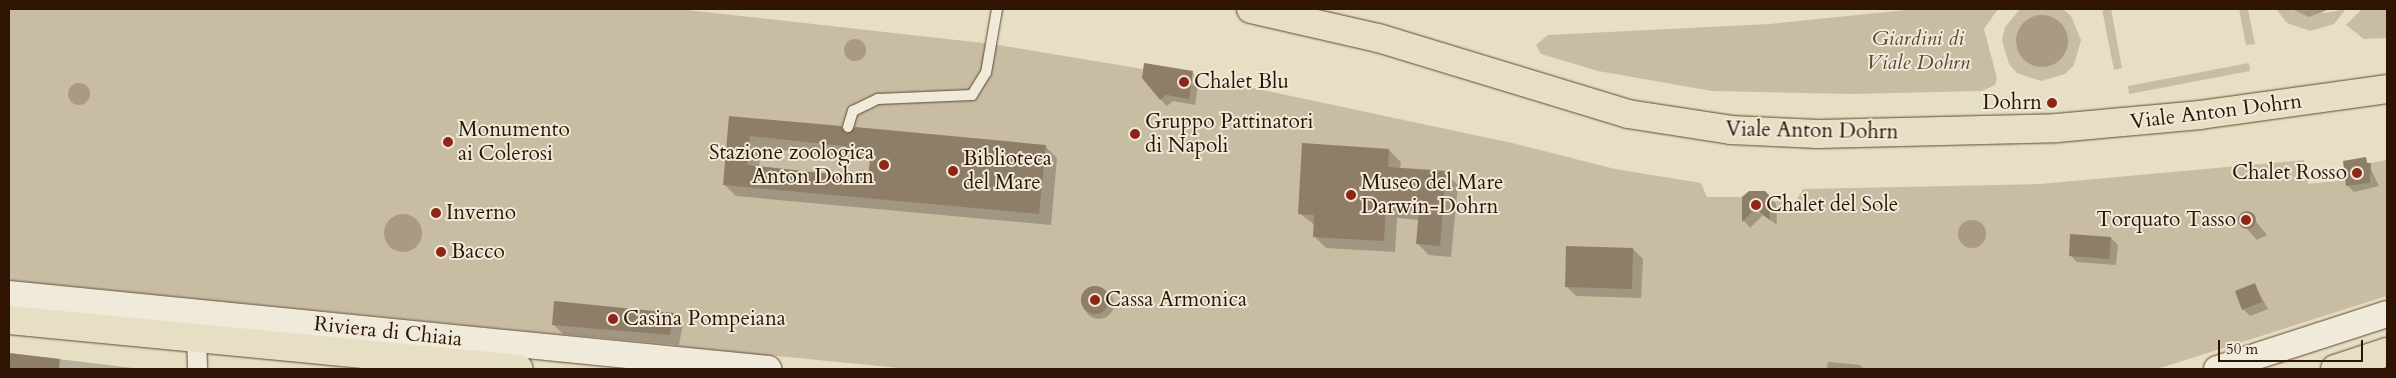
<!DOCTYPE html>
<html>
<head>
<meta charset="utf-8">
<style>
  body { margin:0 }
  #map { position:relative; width:2396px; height:378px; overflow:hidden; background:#e7dfc4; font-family:Cardo,serif }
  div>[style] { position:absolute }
  .green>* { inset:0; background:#c8bca3 }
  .water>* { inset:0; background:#a99a82 }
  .round { border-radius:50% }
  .shadow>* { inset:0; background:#0003 }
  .building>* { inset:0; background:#8f7e67 }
  .roads { filter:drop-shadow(0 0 1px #5e4733) drop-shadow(0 0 1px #5e4733) }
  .lane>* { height:10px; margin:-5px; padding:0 5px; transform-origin:5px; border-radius:5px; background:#efead9 }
  .street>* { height:19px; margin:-9.5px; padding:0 9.5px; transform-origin:9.5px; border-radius:9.5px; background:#efead9 }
  .secondary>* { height:26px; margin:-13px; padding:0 13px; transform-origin:13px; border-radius:13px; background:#efead9 }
  .primary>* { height:28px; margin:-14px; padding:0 14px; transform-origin:14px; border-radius:14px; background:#e7dfc4 }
  .dots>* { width:14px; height:14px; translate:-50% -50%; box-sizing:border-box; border:2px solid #efead9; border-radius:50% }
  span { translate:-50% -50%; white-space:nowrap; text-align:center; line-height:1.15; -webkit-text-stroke:4px #efead9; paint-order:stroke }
  .park-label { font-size:21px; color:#5e4633; font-style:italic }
  .poi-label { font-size:21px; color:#301403 }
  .left { translate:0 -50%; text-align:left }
  .right { translate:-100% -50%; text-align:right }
  .street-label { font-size:21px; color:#301403 }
  .frame { position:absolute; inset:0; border:10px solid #301403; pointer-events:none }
  .scale { position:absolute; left:2218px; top:340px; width:145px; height:22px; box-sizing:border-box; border:2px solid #301403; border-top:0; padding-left:6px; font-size:15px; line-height:18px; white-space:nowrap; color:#301403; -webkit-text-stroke:4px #efead9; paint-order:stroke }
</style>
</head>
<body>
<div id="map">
  <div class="green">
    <div style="clip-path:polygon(9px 9px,678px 9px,992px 44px,1143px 69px,1142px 74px,1158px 76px,1151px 89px,1160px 100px,1166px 95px,1188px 98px,1191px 84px,1210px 87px,1211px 79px,1512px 143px,1615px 169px,1701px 183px,1707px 197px,1742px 197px,1742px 210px,1749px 215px,1753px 211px,1764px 215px,1770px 201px,1796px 201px,1803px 189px,2040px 184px,2304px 160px,2308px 184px,2345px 180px,2346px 186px,2369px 183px,2371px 163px,2387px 160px,2387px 296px,2157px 369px,909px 369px,9px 280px)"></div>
    <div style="clip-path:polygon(1917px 9px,1998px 9px,1984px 29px,1997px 78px,1995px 85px,1982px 91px,1852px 94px,1712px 91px,1598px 71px,1541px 54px,1536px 45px,1548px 35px,1769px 24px)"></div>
    <div style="clip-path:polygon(evenodd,2020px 9px,2063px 9px,2071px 16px,2081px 40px,2074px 65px,2065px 74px,2041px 81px,2017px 73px,2009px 64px,2002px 40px,2005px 27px,2020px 9px,2031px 18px,2056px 20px,2066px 33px,2016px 46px,2019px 29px,2031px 18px)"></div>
    <div style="clip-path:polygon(2102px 9px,2111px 9px,2122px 68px,2114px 70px)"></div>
    <div style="clip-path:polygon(2239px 9px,2248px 9px,2255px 44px,2246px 45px)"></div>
    <div style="clip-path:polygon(2276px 9px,2325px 13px,2346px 9px,2334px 24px,2310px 31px,2287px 23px)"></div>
    <div style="clip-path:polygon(2362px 9px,2387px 9px,2387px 38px,2364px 39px,2346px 25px)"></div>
    <div style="clip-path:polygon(2249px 63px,2250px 71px,2129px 94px,2128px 86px)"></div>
  </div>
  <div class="water">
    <div style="clip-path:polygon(2292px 9px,2330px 9px,2309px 17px)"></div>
    <div class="round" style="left:2016px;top:15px;width:52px;height:52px"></div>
    <div class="round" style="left:844px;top:39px;width:22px;height:22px"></div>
    <div class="round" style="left:68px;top:83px;width:22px;height:22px"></div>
    <div class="round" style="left:384px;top:214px;width:38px;height:38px"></div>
    <div class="round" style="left:1958px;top:220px;width:28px;height:28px"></div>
  </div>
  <div class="shadow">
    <div style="clip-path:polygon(1192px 72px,1199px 79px,1195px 105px,1173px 101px,1167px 106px,1160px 99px)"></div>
    <div style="clip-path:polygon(evenodd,730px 117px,841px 127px,848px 134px,1045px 146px,1057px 158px,1051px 225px,736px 196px,724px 184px,730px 117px,761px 148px,871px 159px,869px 179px,759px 167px,761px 148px)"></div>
    <div style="clip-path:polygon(1389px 150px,1401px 162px,1400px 169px,1446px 173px,1458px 185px,1451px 257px,1429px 255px,1417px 243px,1419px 220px,1397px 218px,1395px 252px,1326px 248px,1314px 236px,1315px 225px,1299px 213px)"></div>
    <div style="clip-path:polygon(2366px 159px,2379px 186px,2354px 192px,2347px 185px)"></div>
    <div style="clip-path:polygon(1765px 192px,1776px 204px,1777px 225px,1763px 215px,1750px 228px,1744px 221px,1743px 198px)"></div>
    <div style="clip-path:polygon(2249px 213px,2267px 235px,2257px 240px,2239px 220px)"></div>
    <div style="clip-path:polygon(2111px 238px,2118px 245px,2116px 265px,2077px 262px,2070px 255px)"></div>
    <div style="clip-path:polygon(1633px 249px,1643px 259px,1641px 298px,1576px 296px,1566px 286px)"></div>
    <div style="clip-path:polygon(2255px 285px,2268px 309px,2250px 316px,2243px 309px)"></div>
    <div class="round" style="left:1084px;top:289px;width:30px;height:30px"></div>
    <div style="clip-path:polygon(673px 314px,683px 324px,679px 345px,563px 334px,553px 324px)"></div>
    <div style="clip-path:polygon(9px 353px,141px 369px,9px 369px)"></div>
    <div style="clip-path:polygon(1828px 362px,1860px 365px,1864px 369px,1827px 369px)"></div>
  </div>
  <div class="building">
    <div style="clip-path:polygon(1144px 63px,1193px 71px,1189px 99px,1166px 95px,1160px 100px,1142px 78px)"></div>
    <div style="clip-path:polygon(evenodd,729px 116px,841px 126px,846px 134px,855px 127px,1046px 145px,1039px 214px,723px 185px,729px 116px,750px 136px,871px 149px,868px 178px,747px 165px,750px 136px)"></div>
    <div style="clip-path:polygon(1302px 143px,1389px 149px,1388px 167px,1446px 171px,1440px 246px,1416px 244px,1419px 209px,1386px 206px,1384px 241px,1313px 237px,1314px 215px,1298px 214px)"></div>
    <div style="clip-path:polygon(2366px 157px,2367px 163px,2371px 163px,2370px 183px,2346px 186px,2343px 161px)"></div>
    <div style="clip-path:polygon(1749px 191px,1765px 191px,1769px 195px,1770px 220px,1755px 209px,1742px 222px,1742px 197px)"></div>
    <div class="round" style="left:2238px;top:211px;width:18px;height:18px"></div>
    <div style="clip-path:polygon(2070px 234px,2111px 237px,2109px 259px,2069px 256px)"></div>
    <div style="clip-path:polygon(1566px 246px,1633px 248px,1632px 289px,1565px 287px)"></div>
    <div style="clip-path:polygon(2255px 283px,2262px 302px,2242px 310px,2235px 291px)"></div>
    <div class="round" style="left:1081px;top:286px;width:28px;height:28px"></div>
    <div style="clip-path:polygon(554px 301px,674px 313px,670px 335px,552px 325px)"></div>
    <div style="clip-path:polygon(9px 353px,60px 359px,59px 369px,9px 369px)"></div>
  </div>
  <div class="roads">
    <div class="lane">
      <div style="left:848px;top:127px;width:17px;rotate:-73deg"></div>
      <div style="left:853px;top:111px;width:28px;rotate:-26deg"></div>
      <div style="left:878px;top:99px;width:94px;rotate:-2.4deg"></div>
      <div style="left:972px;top:95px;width:26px;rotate:-58deg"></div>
      <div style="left:986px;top:73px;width:65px;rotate:-80.2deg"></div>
    </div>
    <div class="street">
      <div style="left:196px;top:338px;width:31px;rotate:88deg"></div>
    </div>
    <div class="secondary">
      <div style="left:9px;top:294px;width:763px;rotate:5.64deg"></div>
      <div style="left:2217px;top:369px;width:179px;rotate:-17.9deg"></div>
    </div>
    <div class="primary">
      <div style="left:1251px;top:9px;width:130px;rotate:12.9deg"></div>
      <div style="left:1378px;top:38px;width:261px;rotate:16.9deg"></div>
      <div style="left:1628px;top:114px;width:104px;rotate:8.8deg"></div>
      <div style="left:1731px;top:130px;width:87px;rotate:2.6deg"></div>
      <div style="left:1818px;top:134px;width:239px;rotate:-1.4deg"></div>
      <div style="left:2057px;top:128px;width:144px;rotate:-5.2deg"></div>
      <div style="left:2200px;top:115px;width:189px;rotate:-7.9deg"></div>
      <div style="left:9px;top:320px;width:512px;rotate:5.49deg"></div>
      <div style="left:2335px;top:369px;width:55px;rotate:-18.1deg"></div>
    </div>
  </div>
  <div class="dots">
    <div style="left:1184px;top:82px;background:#8f2418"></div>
    <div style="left:2052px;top:103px;background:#8f2418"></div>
    <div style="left:1135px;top:134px;background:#8f2418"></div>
    <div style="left:448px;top:142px;background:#8f2418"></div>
    <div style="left:884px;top:165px;background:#8f2418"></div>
    <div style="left:953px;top:171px;background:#8f2418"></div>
    <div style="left:2357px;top:173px;background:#8f2418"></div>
    <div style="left:1351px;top:195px;background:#8f2418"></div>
    <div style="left:1756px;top:205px;background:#8f2418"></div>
    <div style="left:436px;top:213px;background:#8f2418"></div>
    <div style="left:2246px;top:220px;background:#8f2418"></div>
    <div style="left:441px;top:252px;background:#8f2418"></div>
    <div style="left:1095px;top:300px;background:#8f2418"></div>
    <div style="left:613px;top:319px;background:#8f2418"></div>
  </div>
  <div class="park-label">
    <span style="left:1918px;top:51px">Giardini di<br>Viale Dohrn</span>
  </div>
  <div class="poi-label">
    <span class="left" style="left:1194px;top:82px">Chalet Blu</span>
    <span class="right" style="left:2042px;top:103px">Dohrn</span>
    <span class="left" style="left:1145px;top:134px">Gruppo Pattinatori<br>di Napoli</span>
    <span class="left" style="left:458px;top:142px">Monumento<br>ai Colerosi</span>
    <span class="right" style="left:874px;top:165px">Stazione zoologica<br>Anton Dohrn</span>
    <span class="left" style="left:963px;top:171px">Biblioteca<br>del Mare</span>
    <span class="right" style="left:2347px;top:173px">Chalet Rosso</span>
    <span class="left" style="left:1361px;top:195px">Museo del Mare<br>Darwin-Dohrn</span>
    <span class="left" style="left:1766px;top:205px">Chalet del Sole</span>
    <span class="left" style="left:446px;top:213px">Inverno</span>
    <span class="right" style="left:2236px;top:220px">Torquato Tasso</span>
    <span class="left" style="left:451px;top:252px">Bacco</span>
    <span class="left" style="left:1105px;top:300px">Cassa Armonica</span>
    <span class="left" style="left:623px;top:319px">Casina Pompeiana</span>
  </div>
  <div class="street-label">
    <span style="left:2216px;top:112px;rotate:-7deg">Viale Anton Dohrn</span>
    <span style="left:1812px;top:131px;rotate:1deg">Viale Anton Dohrn</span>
    <span style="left:388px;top:332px;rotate:6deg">Riviera di Chiaia</span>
  </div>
  <div class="frame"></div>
  <div class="scale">50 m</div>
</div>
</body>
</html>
